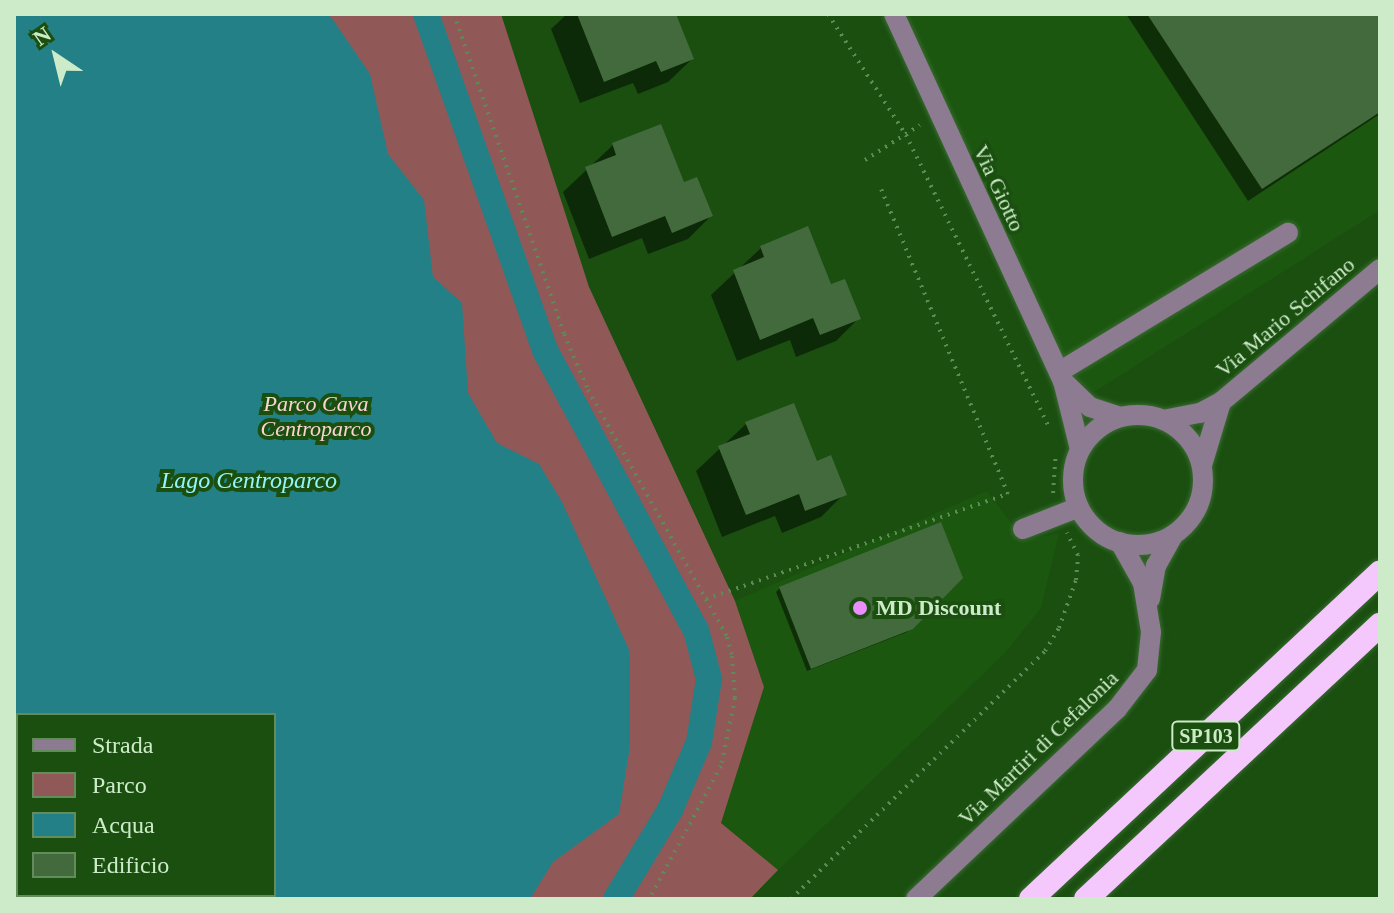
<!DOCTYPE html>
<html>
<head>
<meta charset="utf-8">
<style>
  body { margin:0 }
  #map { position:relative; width:1394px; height:913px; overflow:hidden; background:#1a4f10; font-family:"Times New Roman",serif }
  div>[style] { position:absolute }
  .built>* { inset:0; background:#1c5710 }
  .green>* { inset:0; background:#905958 }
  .water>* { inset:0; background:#228086 }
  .shadow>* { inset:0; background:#0007 }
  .canal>* { height:26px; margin:-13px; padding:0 13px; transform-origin:13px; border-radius:13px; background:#228086 }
  .building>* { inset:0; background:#436a3c }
  .path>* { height:4px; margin-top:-2px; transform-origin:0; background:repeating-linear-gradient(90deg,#5e8a56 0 2px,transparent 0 8px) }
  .roads { filter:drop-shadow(0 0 2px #3a6b31) drop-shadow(0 0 2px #3a6b31) }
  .minor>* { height:20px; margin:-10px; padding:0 10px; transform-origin:10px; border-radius:10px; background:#8d7b91 }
  .minor>.ring { margin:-10px; padding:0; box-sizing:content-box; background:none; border:20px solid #8d7b91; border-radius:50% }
  .highway>* { height:24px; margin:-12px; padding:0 12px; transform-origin:12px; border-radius:12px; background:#f4c8fc }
  .dots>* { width:22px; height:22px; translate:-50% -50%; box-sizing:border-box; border:4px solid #1a4f10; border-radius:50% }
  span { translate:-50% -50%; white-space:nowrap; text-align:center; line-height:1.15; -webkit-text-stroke:8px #1a4f10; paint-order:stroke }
  .shield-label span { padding:2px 6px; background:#1a4f10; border:2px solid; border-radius:6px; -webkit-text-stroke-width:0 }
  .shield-label { font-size:20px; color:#ceebc9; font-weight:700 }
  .street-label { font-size:22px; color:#ceebc9 }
  .park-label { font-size:22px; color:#fcd4d2; font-style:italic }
  .poi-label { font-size:22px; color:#ceebc9; font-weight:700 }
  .left { translate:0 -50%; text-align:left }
  .water-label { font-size:24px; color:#94f4fa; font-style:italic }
  .frame { position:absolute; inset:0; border:16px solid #ceebc9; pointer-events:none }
  .legend { position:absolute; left:16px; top:713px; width:260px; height:184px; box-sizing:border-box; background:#1a4f10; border:2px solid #628d5a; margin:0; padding:10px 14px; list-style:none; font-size:24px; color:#ceebc9 }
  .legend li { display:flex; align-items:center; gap:16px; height:40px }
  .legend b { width:40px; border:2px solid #628d5a }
  .north { position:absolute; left:16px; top:16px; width:80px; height:80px; -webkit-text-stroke:6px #1a4f10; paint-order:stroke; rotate:325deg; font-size:22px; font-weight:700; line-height:32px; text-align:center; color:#ceebc9 }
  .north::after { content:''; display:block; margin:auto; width:28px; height:36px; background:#ceebc9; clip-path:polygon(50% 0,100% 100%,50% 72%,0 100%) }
</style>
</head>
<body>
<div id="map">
  <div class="built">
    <div style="clip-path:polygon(906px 14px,1380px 14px,1380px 210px,1094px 392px,1071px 376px)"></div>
    <div style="clip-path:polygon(987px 491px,1024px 540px,1059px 533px,1041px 608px,1004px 654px,778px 870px,721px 823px,764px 687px,735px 601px)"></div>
  </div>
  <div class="green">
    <div style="clip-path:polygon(evenodd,14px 14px,501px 14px,589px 287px,735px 601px,764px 687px,721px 823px,778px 870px,750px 899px,14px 899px,14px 14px,18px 715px,274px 715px,274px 895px,18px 895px,18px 715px)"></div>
  </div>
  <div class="water">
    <div style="clip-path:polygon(evenodd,14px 14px,325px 14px,331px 17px,370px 74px,388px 154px,424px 200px,433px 277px,462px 303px,468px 393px,497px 443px,539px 464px,562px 502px,630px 652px,630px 746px,619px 814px,553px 862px,530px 899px,14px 899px,14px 14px,18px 715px,274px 715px,274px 895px,18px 895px,18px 715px)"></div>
  </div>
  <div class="shadow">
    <div style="clip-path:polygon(567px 14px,674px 14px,692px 59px,668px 82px,638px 94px,633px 83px,580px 103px,551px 29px)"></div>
    <div style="clip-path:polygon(1126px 14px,1380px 14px,1380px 114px,1248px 201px)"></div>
    <div style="clip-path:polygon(613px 145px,682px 185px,711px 216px,688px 239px,648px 254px,642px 238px,589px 259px,563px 192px)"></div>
    <div style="clip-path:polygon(761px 248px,830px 287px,859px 318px,836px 341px,796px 357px,790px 340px,737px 361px,711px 295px)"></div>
    <div style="clip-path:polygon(746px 424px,816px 463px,844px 494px,821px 517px,782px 533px,775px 516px,722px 537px,696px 471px)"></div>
    <div style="clip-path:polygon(960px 578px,907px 632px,807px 671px,776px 592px,780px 588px)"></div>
  </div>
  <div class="canal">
    <div style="left:426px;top:14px;width:359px;rotate:70.5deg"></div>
    <div style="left:546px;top:352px;width:316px;rotate:61.7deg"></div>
    <div style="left:696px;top:630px;width:51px;rotate:75.1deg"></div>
    <div style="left:709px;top:679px;width:64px;rotate:99deg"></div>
    <div style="left:699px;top:742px;width:74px;rotate:113.1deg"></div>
    <div style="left:670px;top:810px;width:104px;rotate:121.2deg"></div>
  </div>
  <div class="building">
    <div style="clip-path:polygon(577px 14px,676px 14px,694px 59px,661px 72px,656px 61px,604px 82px)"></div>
    <div style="clip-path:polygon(1147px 14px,1380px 14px,1380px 112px,1262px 189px)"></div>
    <div style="clip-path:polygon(661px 124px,684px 182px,697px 177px,713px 216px,672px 233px,665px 216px,612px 237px,585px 167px,616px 155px,612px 143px)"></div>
    <div style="clip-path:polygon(808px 226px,831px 284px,845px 279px,861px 319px,820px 335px,813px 318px,760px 340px,733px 270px,764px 257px,760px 246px)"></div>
    <div style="clip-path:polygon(794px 403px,817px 461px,831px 455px,847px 495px,805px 511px,799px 494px,746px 515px,718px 446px,750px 434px,745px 422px)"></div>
    <div style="clip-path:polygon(941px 522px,963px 578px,913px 629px,811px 669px,779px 587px)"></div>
  </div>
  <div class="path">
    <div style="left:454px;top:14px;width:338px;rotate:71deg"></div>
    <div style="left:564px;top:334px;width:61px;rotate:66.8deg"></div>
    <div style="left:588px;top:390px;width:283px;rotate:60.6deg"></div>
    <div style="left:727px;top:637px;width:20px;rotate:75deg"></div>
    <div style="left:732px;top:656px;width:42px;rotate:85.9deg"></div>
    <div style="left:735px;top:698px;width:69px;rotate:101.6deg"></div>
    <div style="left:721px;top:766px;width:151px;rotate:118.4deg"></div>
    <div style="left:828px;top:14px;width:144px;rotate:57.2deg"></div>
    <div style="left:906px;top:135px;width:325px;rotate:63.9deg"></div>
    <div style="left:865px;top:160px;width:65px;rotate:-32.5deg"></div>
    <div style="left:1053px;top:493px;width:39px;rotate:-86deg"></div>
    <div style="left:706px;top:599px;width:320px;rotate:-19.2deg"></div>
    <div style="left:1008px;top:494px;width:330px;rotate:-112.6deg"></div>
    <div style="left:791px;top:899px;width:355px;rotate:-44.3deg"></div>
    <div style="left:1045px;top:651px;width:27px;rotate:-59deg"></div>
    <div style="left:1059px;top:628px;width:51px;rotate:-70.5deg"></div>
    <div style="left:1076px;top:580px;width:25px;rotate:-85deg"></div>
    <div style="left:1078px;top:555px;width:25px;rotate:-117deg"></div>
  </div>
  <div class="roads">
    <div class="minor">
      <div style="left:894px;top:14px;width:404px;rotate:65.3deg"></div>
      <div style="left:1063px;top:381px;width:70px;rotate:76deg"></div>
      <div style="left:1059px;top:372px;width:268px;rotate:-31.3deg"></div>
      <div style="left:1066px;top:384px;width:33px;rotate:44deg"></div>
      <div style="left:1090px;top:407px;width:32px;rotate:18deg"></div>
      <div class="ring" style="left:1073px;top:415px;width:110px;height:110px"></div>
      <div style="left:1163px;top:420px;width:38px;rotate:-11deg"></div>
      <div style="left:1200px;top:413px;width:24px;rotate:-28deg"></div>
      <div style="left:1221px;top:402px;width:207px;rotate:-39.9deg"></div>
      <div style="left:1202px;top:465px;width:66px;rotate:-73.2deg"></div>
      <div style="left:1023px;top:529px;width:60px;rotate:-21.4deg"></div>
      <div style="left:1150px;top:599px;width:34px;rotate:-80deg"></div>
      <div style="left:1156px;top:566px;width:35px;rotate:-61deg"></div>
      <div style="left:916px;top:899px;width:277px;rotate:-43.4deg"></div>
      <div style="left:1117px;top:709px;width:49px;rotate:-52.4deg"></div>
      <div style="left:1147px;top:670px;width:38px;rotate:-84deg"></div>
      <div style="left:1151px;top:632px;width:50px;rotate:-99.3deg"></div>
      <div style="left:1143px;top:583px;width:47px;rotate:-119.3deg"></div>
    </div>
    <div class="highway">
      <div style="left:1031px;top:899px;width:478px;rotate:-43.1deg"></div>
      <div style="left:1086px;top:899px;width:402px;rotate:-43deg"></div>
    </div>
  </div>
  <div class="dots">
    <div style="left:860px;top:608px;background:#ea8dfd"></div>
  </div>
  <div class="shield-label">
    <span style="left:1206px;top:736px">SP103</span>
  </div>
  <div class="street-label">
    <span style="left:999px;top:188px;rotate:65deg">Via Giotto</span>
    <span style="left:1285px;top:317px;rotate:-40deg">Via Mario Schifano</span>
    <span style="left:1038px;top:748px;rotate:-44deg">Via Martiri di Cefalonia</span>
  </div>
  <div class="park-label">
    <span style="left:316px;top:416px">Parco Cava<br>Centroparco</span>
  </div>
  <div class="poi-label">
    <span class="left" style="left:876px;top:608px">MD Discount</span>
  </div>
  <div class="water-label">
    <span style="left:249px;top:481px">Lago Centroparco</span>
  </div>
  <div class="frame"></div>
  <ul class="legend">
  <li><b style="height:10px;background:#8d7b91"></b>Strada</li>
  <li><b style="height:22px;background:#905958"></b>Parco</li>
  <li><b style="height:22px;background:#228086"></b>Acqua</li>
  <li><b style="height:22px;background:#436a3c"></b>Edificio</li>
  </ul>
  <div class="north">N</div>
</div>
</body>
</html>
